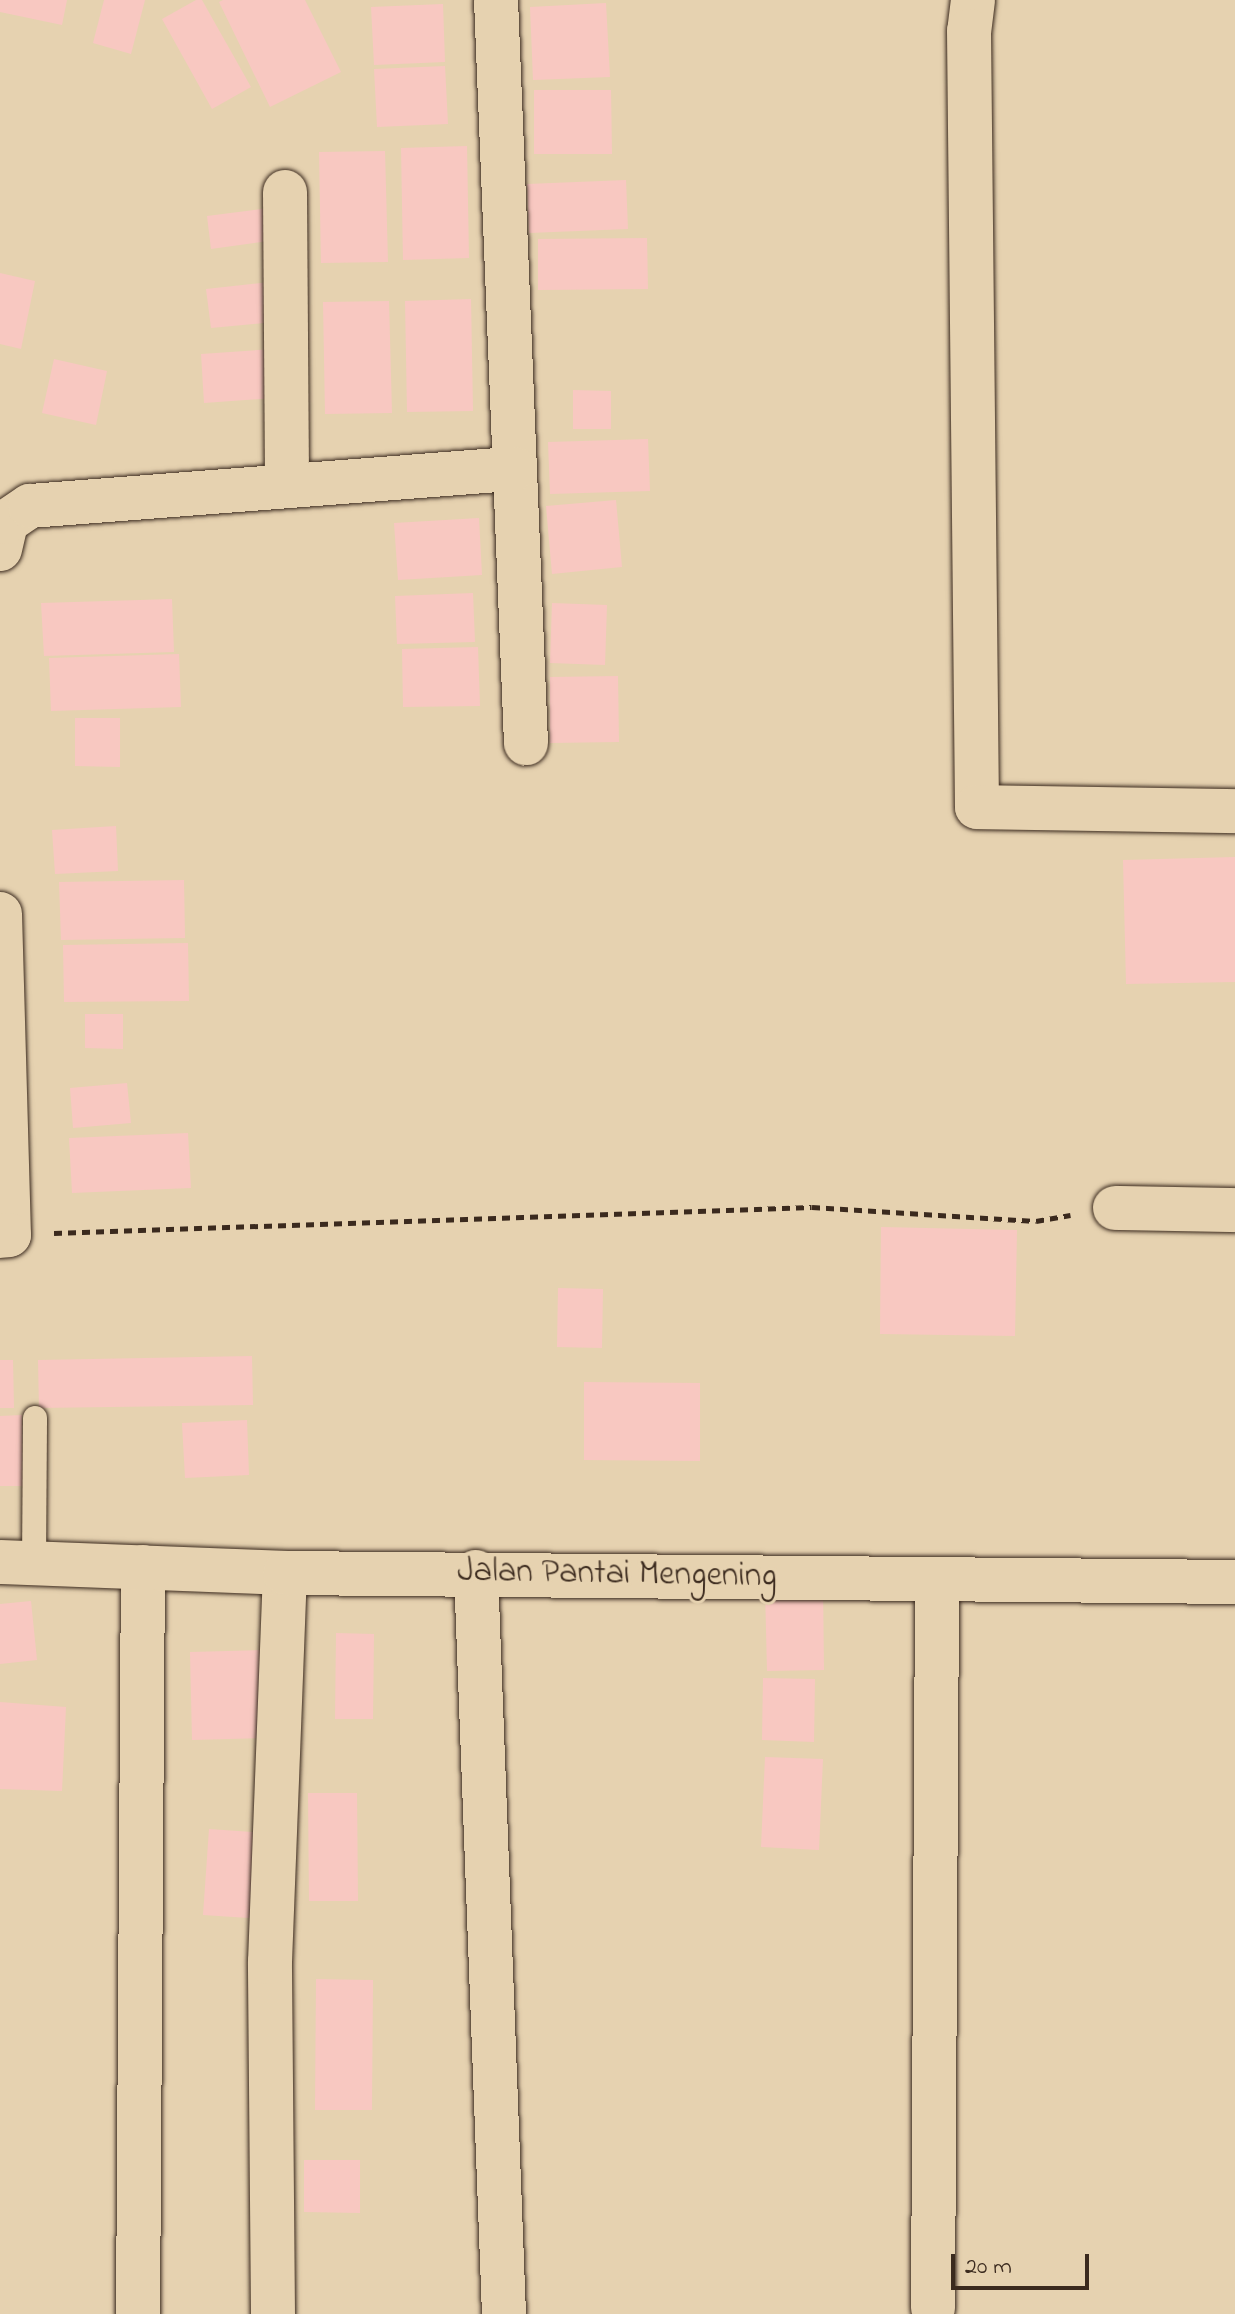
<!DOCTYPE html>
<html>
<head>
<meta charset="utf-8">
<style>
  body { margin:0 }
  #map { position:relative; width:1235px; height:2314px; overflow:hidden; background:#e6d2b0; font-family:"Indie Flower",sans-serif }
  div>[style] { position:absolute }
  .building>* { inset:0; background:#f8c8c1 }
  .path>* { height:5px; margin-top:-2.5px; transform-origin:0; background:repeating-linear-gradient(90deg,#3b2a1e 0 8px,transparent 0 14px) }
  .roads { filter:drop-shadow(0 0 2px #3b2a1e) drop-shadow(0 0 2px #3b2a1e) }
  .lane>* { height:24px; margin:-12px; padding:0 12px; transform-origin:12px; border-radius:12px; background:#e6d2b0 }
  .street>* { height:44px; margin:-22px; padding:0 22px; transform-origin:22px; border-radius:22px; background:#e6d2b0 }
  .secondary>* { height:44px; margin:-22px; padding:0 22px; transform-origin:22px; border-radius:22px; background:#e6d2b0 }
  span { translate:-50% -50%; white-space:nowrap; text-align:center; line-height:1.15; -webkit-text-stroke:6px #e6d2b0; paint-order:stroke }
  .street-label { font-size:34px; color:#3b2a1e }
  .scale { position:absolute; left:951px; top:2254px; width:138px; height:36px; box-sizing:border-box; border:4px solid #3b2a1e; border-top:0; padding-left:10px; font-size:24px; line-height:28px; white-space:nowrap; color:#3b2a1e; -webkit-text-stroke:6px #e6d2b0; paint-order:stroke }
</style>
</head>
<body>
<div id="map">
  <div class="building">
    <div style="clip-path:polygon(0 0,67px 0,62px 25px,0 12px)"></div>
    <div style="clip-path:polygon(104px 0,145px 0,131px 54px,93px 43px)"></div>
    <div style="clip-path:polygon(196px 0,202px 0,251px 87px,212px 109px,162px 19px)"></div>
    <div style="clip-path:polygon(223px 0,305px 0,341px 72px,270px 107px,219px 2px)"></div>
    <div style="clip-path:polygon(606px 3px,610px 77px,533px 80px,530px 7px)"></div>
    <div style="clip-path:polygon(443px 4px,445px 62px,374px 65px,371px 7px)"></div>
    <div style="clip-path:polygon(445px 66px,448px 124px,377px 127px,374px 69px)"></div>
    <div style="clip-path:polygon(534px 90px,611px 90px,612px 154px,534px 154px)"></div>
    <div style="clip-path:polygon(467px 146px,469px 258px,403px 260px,401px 148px)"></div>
    <div style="clip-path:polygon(385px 151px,388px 262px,321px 263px,319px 152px)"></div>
    <div style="clip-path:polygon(626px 180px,628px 229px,529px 233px,527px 184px)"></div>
    <div style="clip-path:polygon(269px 208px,275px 240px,211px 249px,207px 216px)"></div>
    <div style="clip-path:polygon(647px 238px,648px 289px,538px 290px,538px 239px)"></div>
    <div style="clip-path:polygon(0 273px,35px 281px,21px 349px,0 344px)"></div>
    <div style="clip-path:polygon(271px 282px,275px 322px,211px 328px,206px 289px)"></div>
    <div style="clip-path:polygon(471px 299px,473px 411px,407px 412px,405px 301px)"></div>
    <div style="clip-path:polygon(389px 301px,392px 413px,325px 414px,323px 302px)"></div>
    <div style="clip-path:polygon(272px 349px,275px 398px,204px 403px,201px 354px)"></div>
    <div style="clip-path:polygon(54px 359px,107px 371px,96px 425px,42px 413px)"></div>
    <div style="clip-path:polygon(573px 390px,611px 391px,611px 429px,573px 429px)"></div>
    <div style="clip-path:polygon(648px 439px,650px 491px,550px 494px,548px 442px)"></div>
    <div style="clip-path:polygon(616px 500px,622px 567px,552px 574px,546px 506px)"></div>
    <div style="clip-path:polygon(479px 518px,482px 575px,398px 580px,394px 523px)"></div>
    <div style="clip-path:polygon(473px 593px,475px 642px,397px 644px,395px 596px)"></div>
    <div style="clip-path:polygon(172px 599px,174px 652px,44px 656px,41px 603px)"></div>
    <div style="clip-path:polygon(552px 603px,607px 605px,605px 665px,550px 663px)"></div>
    <div style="clip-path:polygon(478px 647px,480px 706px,403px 707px,402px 649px)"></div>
    <div style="clip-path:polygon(179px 654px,181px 707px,51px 711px,49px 658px)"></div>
    <div style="clip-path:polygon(618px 676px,619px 742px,550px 743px,550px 677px)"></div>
    <div style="clip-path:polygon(75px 718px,120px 718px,120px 767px,75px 766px)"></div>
    <div style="clip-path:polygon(116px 826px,118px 871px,55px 874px,52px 830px)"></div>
    <div style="clip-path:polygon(1235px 857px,1235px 982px,1126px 984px,1123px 860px)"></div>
    <div style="clip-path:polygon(184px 880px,185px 938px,61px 940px,59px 882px)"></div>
    <div style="clip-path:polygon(188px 943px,189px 1001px,64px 1002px,63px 945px)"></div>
    <div style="clip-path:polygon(85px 1014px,123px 1014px,123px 1049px,85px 1048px)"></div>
    <div style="clip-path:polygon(127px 1083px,131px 1123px,73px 1128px,70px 1088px)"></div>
    <div style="clip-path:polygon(188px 1133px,191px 1188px,72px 1193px,69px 1138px)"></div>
    <div style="clip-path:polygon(881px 1227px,1017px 1230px,1015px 1336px,880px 1334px)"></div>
    <div style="clip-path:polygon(558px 1288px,603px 1289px,602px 1348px,557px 1347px)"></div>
    <div style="clip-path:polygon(252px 1356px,253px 1405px,39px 1408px,38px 1360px)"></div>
    <div style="clip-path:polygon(0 1360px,13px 1360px,14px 1408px,0 1408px)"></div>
    <div style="clip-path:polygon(584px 1382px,700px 1383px,700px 1461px,584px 1460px)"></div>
    <div style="clip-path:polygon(22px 1415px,23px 1486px,0 1486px,0 1416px)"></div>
    <div style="clip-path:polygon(247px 1420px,249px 1475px,185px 1478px,182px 1423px)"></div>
    <div style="clip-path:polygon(823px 1587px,824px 1670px,767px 1671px,765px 1588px)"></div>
    <div style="clip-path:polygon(31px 1601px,37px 1660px,0 1664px,0 1604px)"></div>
    <div style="clip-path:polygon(336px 1633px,374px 1634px,373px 1719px,335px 1719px)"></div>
    <div style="clip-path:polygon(263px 1650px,265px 1738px,192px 1740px,190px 1652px)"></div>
    <div style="clip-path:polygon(763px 1678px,815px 1679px,814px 1742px,762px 1740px)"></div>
    <div style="clip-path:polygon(0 1702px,66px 1707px,62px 1791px,0 1789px)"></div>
    <div style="clip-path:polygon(765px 1757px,823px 1759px,819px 1850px,761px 1847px)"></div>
    <div style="clip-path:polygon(308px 1793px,357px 1793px,358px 1901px,309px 1901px)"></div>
    <div style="clip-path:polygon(209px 1829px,267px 1833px,263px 1919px,203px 1915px)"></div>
    <div style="clip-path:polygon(316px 1979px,373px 1980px,372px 2110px,315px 2110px)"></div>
    <div style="clip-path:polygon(304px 2160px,360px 2160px,360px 2213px,304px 2212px)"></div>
  </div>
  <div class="path">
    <div style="left:54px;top:1233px;width:758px;rotate:-1.96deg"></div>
    <div style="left:812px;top:1207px;width:224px;rotate:3.6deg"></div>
    <div style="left:1036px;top:1221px;width:35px;rotate:-10deg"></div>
  </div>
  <div class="roads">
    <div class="lane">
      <div style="left:34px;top:1565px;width:147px;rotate:-89.6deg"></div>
    </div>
    <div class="street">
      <div style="left:496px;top:0;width:744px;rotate:87.69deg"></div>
      <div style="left:973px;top:0;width:31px;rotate:97deg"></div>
      <div style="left:969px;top:31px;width:776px;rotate:89.41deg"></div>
      <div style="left:977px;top:807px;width:258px;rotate:0.9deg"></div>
      <div style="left:285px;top:192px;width:292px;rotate:89.6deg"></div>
      <div style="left:0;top:549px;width:28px;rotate:-77deg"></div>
      <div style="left:6px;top:522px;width:29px;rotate:-34deg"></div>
      <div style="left:30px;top:506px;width:486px;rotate:-4.4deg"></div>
      <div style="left:0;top:914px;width:321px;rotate:88.4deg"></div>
      <div style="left:9px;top:1235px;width:9px;rotate:174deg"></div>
      <div style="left:1115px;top:1208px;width:120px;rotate:1deg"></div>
      <div style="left:476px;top:1572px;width:743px;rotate:87.84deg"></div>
      <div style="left:933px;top:2308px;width:727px;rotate:-89.68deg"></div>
      <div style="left:138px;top:2314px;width:747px;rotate:-89.62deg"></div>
      <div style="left:273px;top:2314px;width:352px;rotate:-90.5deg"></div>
      <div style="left:270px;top:1962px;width:389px;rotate:-87.8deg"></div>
    </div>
    <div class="secondary">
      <div style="left:0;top:1562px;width:285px;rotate:2.2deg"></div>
      <div style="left:285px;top:1573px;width:950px;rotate:0.54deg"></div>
    </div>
  </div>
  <div class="street-label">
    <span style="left:617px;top:1575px;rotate:1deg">Jalan Pantai Mengening</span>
  </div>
  <div class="scale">20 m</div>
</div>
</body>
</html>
